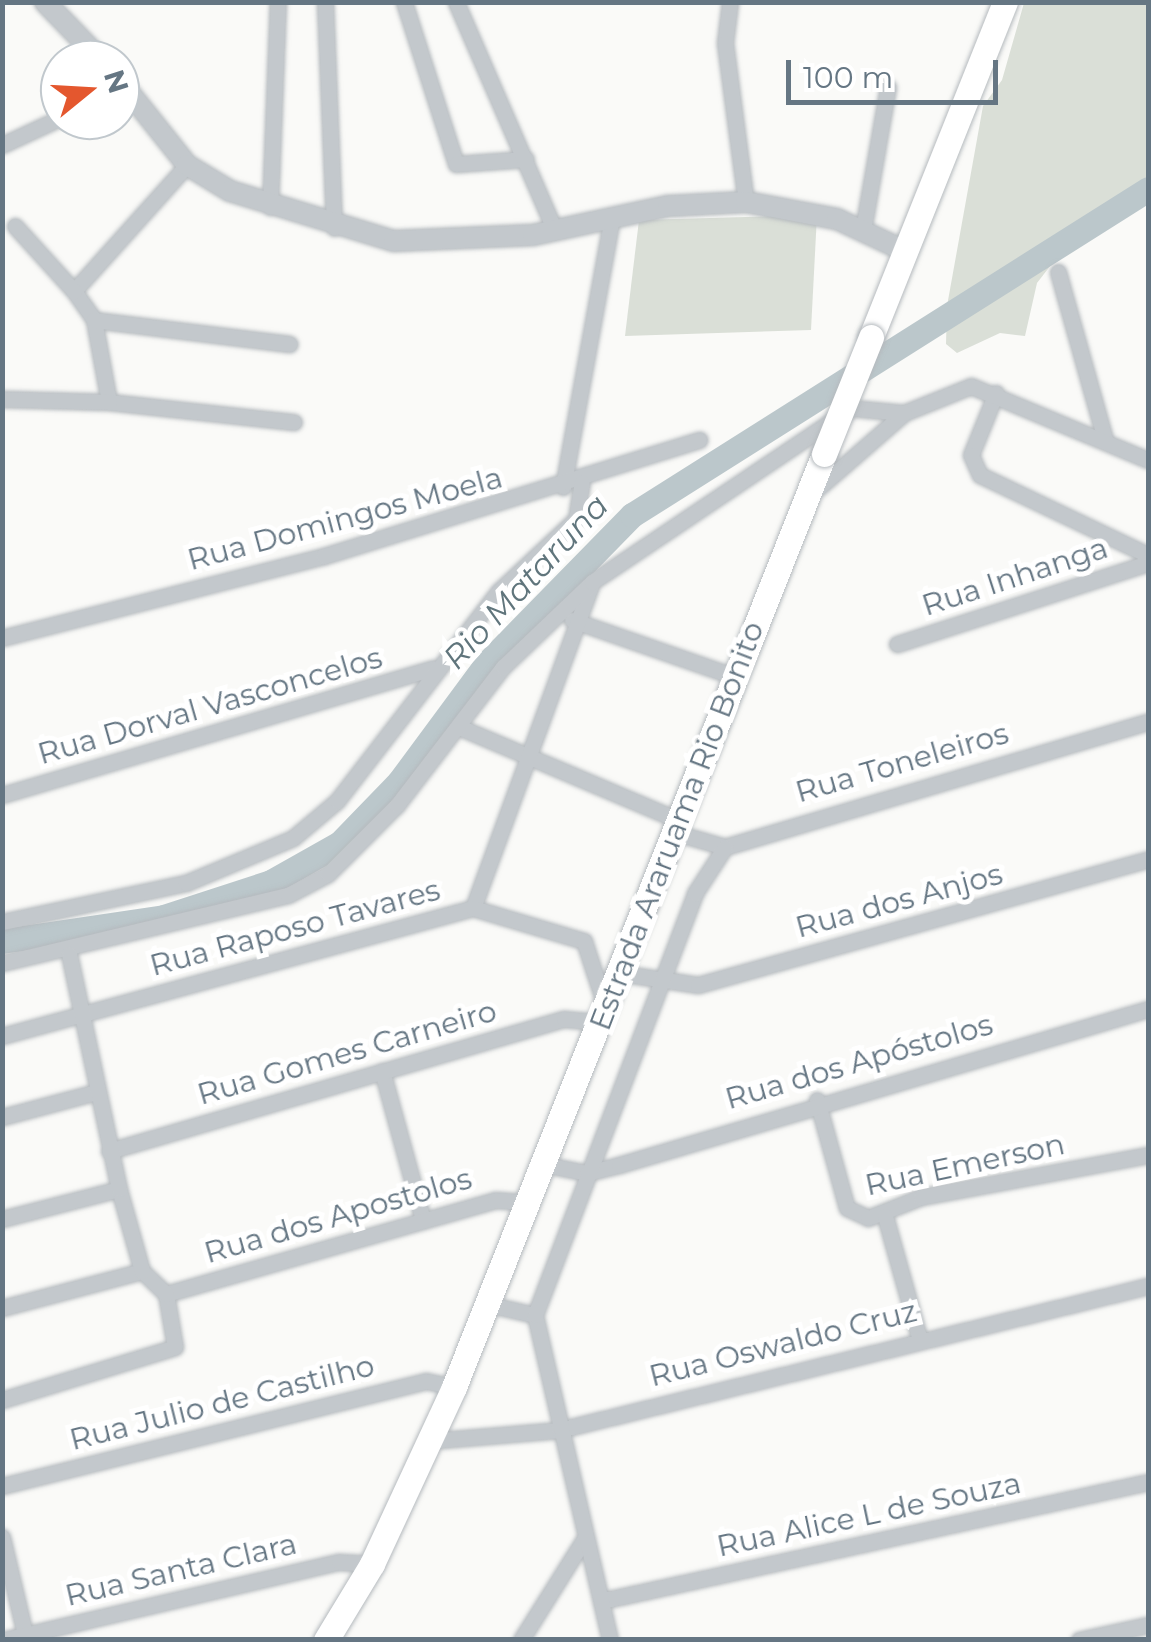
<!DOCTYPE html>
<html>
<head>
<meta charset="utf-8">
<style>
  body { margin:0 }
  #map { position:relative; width:1151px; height:1642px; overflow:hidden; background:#fafaf8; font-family:Montserrat,sans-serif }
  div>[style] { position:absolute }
  .green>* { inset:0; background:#dadfd7 }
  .river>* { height:25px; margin:-12.5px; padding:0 12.5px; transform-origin:12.5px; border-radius:12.5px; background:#bbc7cb }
  .roads { filter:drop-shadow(0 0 2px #b5babe) drop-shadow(0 0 2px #b5babe) }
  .minor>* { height:15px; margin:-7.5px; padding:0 7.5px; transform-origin:7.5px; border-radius:7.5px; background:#c3c8cc }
  .tertiary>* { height:20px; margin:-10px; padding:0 10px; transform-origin:10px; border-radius:10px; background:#c3c8cc }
  .primary>* { height:25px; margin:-12.5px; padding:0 12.5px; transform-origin:12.5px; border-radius:12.5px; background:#fff }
  .bridges { filter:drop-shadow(0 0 2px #b5babe) drop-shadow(0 0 2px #b5babe) }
  .primary-bridge>* { height:25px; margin:-12.5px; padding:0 12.5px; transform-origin:12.5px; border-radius:12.5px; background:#fff }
  span { translate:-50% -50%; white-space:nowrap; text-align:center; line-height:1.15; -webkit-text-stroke:10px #fff; paint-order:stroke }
  .street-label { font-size:30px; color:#657683 }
  .water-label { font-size:32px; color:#60757c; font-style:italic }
  .frame { position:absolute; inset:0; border:5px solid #657683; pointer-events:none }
  .north { position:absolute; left:40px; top:40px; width:100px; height:100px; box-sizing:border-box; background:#fff; border:2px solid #c1c8cd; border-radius:50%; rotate:72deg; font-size:28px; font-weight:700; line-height:40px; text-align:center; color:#657683 }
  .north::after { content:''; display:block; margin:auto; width:35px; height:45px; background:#e4572e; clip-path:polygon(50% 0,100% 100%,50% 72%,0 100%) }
  .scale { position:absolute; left:786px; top:60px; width:212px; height:45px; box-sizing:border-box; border:5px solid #657683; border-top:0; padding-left:12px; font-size:30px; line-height:35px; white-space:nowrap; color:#657683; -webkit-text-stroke:8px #fff; paint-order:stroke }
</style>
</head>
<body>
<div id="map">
  <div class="green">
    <div style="clip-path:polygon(1024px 3px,1148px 3px,1148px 193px,1093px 211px,1037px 283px,1025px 336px,1000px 333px,957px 353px,946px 344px,947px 306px,983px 106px,1002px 80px)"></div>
    <div style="clip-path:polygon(817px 215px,811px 330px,625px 336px,639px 220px)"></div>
  </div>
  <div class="river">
    <div style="left:2px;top:941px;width:164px;rotate:-8.4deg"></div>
    <div style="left:164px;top:917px;width:113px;rotate:-18.1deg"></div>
    <div style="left:271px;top:882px;width:79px;rotate:-29.5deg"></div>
    <div style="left:340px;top:843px;width:85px;rotate:-46deg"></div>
    <div style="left:399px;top:782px;width:148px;rotate:-53.5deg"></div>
    <div style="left:487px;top:663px;width:207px;rotate:-45.6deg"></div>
    <div style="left:632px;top:515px;width:610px;rotate:-32.28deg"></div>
  </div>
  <div class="roads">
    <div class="minor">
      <div style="left:325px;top:2px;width:226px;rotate:87.7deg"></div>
      <div style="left:404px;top:2px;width:170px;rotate:72.2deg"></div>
      <div style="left:456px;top:164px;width:70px;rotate:-4.1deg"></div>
      <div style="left:456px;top:2px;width:249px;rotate:66.6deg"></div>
      <div style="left:730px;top:2px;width:41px;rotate:97deg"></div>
      <div style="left:725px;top:43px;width:160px;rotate:82.5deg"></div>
      <div style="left:2px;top:145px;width:64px;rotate:-25deg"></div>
      <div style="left:187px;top:165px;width:169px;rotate:131.9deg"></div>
      <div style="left:74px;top:291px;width:35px;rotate:55deg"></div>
      <div style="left:94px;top:320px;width:83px;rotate:79.6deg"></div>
      <div style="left:109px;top:402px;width:186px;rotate:6.2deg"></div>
      <div style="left:270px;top:207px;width:205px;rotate:-87.8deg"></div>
      <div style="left:15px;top:226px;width:88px;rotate:47.8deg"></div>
      <div style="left:863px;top:230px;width:145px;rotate:-80.1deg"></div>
      <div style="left:1058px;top:272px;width:173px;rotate:74.3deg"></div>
      <div style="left:94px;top:320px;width:197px;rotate:7deg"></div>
      <div style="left:996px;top:393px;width:67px;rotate:112deg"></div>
      <div style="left:971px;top:455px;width:22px;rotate:66deg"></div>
      <div style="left:980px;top:475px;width:186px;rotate:25.5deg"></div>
      <div style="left:2px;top:399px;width:107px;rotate:1.6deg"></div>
      <div style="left:563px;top:487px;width:274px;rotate:-79.7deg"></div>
      <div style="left:817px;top:489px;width:116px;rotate:-41.1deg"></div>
      <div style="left:904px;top:413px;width:72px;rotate:-21.9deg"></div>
      <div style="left:971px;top:386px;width:192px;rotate:22.7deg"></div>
      <div style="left:572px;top:620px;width:174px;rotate:19.2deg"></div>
      <div style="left:2px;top:638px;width:332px;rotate:-14.3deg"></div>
      <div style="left:324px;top:556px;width:393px;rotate:-17.2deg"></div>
      <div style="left:897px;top:644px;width:264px;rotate:-17.9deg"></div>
      <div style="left:459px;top:727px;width:238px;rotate:23deg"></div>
      <div style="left:2px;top:795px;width:449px;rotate:-16.4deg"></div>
      <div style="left:673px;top:832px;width:54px;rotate:16.1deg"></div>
      <div style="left:725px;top:847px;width:441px;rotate:-16.5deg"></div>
      <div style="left:473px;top:908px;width:346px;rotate:-69.9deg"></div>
      <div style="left:2px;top:922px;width:188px;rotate:-12deg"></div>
      <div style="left:186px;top:883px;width:116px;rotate:-22.8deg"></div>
      <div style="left:293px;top:838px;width:57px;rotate:-40.1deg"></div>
      <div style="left:337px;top:801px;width:265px;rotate:-52.4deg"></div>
      <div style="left:499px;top:591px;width:105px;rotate:-43.1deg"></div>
      <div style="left:576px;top:519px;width:37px;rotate:-81deg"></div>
      <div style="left:2px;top:963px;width:294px;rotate:-13.4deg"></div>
      <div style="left:288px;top:895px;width:45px;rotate:-27.7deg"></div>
      <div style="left:328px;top:874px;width:98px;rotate:-45deg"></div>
      <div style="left:397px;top:805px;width:174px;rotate:-52.5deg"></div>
      <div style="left:503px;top:667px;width:123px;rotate:-43.7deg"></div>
      <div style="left:592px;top:582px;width:312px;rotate:-33.9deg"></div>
      <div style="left:851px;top:408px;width:53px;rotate:5.4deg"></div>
      <div style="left:619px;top:973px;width:80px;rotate:8.6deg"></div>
      <div style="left:698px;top:985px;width:467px;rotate:-15.6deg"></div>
      <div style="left:2px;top:1036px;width:488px;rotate:-15.2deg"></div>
      <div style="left:473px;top:908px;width:116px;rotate:16.6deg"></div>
      <div style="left:584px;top:941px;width:61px;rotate:71.9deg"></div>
      <div style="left:382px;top:1071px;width:155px;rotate:74.6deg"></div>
      <div style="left:817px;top:1100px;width:112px;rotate:74.5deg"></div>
      <div style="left:847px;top:1208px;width:23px;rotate:25deg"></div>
      <div style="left:868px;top:1218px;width:57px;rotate:-21.6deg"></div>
      <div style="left:921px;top:1197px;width:231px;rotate:-10.5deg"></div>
      <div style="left:2px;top:1117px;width:94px;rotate:-14.8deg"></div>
      <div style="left:109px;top:1151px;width:474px;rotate:-16.2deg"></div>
      <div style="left:564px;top:1019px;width:37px;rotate:5deg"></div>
      <div style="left:542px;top:1164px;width:46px;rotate:11.3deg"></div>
      <div style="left:587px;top:1173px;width:33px;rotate:-14deg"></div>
      <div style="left:619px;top:1165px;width:552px;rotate:-16.43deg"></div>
      <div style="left:885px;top:1216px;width:126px;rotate:74.3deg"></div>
      <div style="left:2px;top:1219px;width:121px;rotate:-14.4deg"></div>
      <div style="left:166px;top:1294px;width:342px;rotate:-15.9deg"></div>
      <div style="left:495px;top:1200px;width:32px;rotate:4deg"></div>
      <div style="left:487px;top:1304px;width:49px;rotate:12.9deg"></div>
      <div style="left:2px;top:1308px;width:145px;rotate:-14.8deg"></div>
      <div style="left:2px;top:1400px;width:181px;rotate:-17deg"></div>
      <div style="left:175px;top:1347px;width:54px;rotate:-99.6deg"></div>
      <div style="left:166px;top:1294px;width:33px;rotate:-136deg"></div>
      <div style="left:142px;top:1271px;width:85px;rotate:-105.7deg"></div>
      <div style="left:119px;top:1189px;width:240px;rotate:-102deg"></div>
      <div style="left:429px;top:1441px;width:130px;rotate:-4.8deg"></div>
      <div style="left:559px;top:1430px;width:606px;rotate:-13.74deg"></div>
      <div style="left:2px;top:1486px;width:437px;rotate:-13.9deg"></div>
      <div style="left:426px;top:1381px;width:29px;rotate:12deg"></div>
      <div style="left:2px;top:1537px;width:100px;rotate:76.7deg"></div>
      <div style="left:601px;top:1601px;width:560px;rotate:-12.27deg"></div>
      <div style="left:3px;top:1640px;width:345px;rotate:-13.1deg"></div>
      <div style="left:339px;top:1562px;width:33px;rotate:3deg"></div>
      <div style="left:521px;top:1640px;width:120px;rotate:-57.9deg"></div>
      <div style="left:610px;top:1640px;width:334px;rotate:-103deg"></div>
      <div style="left:535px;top:1315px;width:451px;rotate:-69.2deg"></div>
      <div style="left:695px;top:893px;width:55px;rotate:-56.9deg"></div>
      <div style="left:1079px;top:1640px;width:71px;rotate:-12.3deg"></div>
    </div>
    <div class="tertiary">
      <div style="left:45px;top:2px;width:81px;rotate:46deg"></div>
      <div style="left:120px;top:81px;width:107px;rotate:51.4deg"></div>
      <div style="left:187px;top:165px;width:50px;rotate:31.2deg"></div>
      <div style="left:230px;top:191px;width:171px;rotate:17deg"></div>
      <div style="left:394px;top:241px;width:139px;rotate:-2.5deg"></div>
      <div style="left:533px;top:235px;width:138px;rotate:-12.1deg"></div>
      <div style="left:668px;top:206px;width:78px;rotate:-2.9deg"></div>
      <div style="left:746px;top:202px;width:93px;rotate:10.6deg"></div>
      <div style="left:837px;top:219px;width:75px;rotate:25.2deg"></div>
    </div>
    <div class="primary">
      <div style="left:871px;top:337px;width:361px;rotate:-68.2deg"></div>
      <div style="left:326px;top:1640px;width:89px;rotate:-58.8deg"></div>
      <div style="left:372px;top:1564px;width:195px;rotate:-65.1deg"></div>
      <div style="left:454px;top:1387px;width:1004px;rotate:-68.37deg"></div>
    </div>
  </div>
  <div class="bridges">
    <div class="primary-bridge">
      <div style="left:824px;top:454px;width:126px;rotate:-68.1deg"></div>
    </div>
  </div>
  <div class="street-label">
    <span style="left:345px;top:519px;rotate:-15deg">Rua Domingos Moela</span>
    <span style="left:1015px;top:577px;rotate:-18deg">Rua Inhanga</span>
    <span style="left:210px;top:706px;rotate:-16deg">Rua Dorval Vasconcelos</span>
    <span style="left:902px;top:763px;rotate:-16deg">Rua Toneleiros</span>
    <span style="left:677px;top:826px;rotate:-69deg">Estrada Araruama Rio Bonito</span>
    <span style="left:899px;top:901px;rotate:-15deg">Rua dos Anjos</span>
    <span style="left:295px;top:928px;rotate:-15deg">Rua Raposo Tavares</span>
    <span style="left:347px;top:1053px;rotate:-16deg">Rua Gomes Carneiro</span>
    <span style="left:859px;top:1062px;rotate:-16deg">Rua dos Apóstolos</span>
    <span style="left:965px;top:1165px;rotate:-12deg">Rua Emerson</span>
    <span style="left:338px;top:1216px;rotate:-16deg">Rua dos Apostolos</span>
    <span style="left:783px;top:1344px;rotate:-14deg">Rua Oswaldo Cruz</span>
    <span style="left:222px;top:1403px;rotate:-14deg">Rua Julio de Castilho</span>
    <span style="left:869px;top:1515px;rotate:-12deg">Rua Alice L de Souza</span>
    <span style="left:181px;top:1570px;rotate:-13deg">Rua Santa Clara</span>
  </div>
  <div class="water-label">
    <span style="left:526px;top:582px;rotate:-47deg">Rio Mataruna</span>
  </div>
  <div class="frame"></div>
  <div class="north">N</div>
  <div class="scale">100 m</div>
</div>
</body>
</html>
